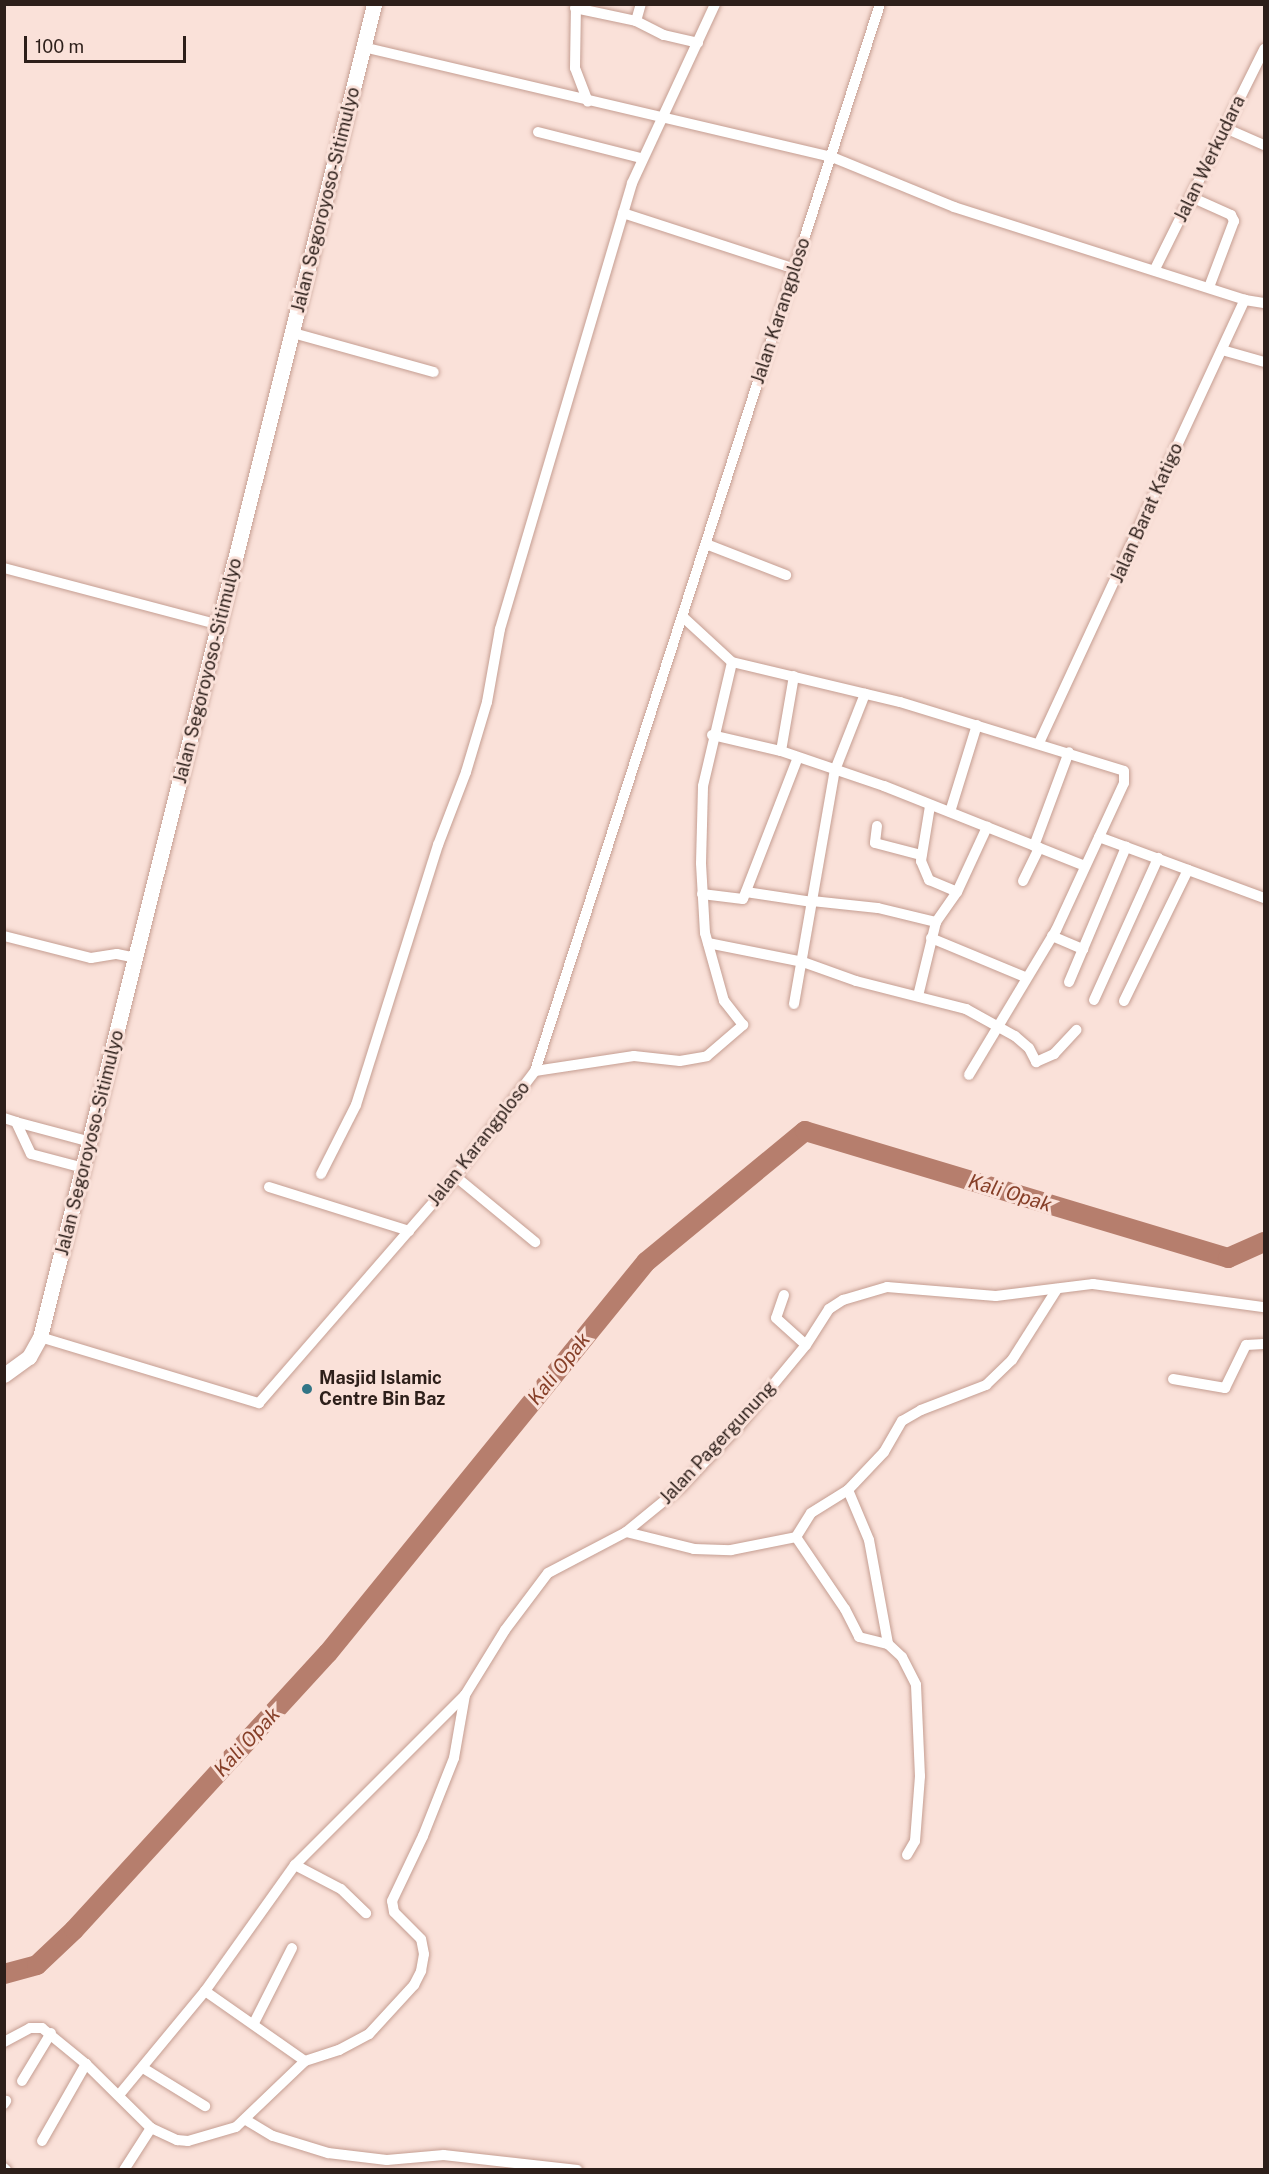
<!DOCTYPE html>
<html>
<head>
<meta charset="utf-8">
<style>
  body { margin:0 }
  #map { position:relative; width:1269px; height:2174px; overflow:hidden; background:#fae1d9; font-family:"Public Sans",sans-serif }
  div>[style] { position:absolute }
  .river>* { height:20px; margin:-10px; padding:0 10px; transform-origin:10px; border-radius:10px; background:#b67e6d }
  .roads { filter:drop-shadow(0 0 2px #c59e92) drop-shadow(0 0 2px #c59e92) }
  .minor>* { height:10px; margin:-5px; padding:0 5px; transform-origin:5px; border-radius:5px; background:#fff }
  .secondary>* { height:15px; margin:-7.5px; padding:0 7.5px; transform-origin:7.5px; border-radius:7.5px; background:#fff }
  .dots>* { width:16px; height:16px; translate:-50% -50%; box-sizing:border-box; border:3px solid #fae1d9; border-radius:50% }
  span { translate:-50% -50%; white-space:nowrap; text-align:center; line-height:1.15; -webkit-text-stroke:6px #fae1d9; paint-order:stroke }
  .street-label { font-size:18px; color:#2d1f1a }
  .poi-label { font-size:18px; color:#2d1f1a; font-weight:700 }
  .left { translate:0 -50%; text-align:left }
  .water-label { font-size:20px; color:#863f28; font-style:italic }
  .frame { position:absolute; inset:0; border:6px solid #2d1f1a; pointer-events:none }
  .scale { position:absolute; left:24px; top:36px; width:162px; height:27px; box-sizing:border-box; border:3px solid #2d1f1a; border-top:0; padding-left:8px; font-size:18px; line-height:21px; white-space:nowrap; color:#2d1f1a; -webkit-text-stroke:4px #fae1d9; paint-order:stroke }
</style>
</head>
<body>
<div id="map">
  <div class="river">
    <div style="left:4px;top:1974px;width:34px;rotate:-15deg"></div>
    <div style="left:37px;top:1965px;width:51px;rotate:-43.4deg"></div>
    <div style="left:74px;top:1930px;width:376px;rotate:-47.5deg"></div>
    <div style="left:328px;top:1653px;width:504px;rotate:-50.88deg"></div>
    <div style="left:646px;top:1262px;width:206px;rotate:-39.5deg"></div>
    <div style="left:805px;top:1131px;width:442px;rotate:16.7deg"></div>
    <div style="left:1228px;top:1258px;width:39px;rotate:-24deg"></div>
  </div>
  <div class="roads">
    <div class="minor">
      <div style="left:576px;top:4px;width:64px;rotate:90.9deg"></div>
      <div style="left:575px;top:68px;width:36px;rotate:69deg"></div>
      <div style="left:575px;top:8px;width:62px;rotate:12deg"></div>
      <div style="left:636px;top:21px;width:31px;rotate:27deg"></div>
      <div style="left:664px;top:35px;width:35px;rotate:13deg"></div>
      <div style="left:636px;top:21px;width:18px;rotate:-74deg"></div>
      <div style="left:363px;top:47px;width:482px;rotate:13.2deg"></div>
      <div style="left:832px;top:157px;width:132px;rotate:22.3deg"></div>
      <div style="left:954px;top:207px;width:305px;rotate:17.7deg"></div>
      <div style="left:1225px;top:128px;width:43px;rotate:23.6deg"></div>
      <div style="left:538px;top:132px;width:106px;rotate:14.2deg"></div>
      <div style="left:1191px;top:197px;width:44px;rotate:24.2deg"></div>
      <div style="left:1231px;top:215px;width:7px;rotate:63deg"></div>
      <div style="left:1234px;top:221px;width:71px;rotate:110.7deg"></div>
      <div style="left:623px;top:213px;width:181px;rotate:18deg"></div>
      <div style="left:1155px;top:269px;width:246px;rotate:-63.6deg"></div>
      <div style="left:293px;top:333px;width:146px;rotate:15.5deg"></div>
      <div style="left:1222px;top:350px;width:44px;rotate:15.9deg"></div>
      <div style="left:706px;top:544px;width:86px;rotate:21.2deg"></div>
      <div style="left:4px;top:568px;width:223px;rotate:14.8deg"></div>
      <div style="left:683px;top:617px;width:67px;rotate:42.6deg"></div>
      <div style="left:732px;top:662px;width:173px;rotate:13.4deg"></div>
      <div style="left:900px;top:702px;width:234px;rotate:17.1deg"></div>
      <div style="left:1124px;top:771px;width:12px;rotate:90deg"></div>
      <div style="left:1124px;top:783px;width:162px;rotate:114.8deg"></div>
      <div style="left:1056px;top:930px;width:169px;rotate:121deg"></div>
      <div style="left:712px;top:735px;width:71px;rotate:13.1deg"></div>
      <div style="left:781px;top:751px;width:109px;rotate:18.8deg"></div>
      <div style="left:884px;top:786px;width:214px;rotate:21.7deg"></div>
      <div style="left:1039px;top:743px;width:489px;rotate:-65.1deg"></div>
      <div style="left:1245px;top:300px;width:19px;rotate:9deg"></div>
      <div style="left:781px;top:751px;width:76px;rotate:-80.2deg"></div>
      <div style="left:930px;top:806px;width:56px;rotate:99.3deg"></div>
      <div style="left:921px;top:861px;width:21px;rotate:67deg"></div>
      <div style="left:929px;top:880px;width:30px;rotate:23deg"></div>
      <div style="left:950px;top:812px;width:91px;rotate:-72.8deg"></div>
      <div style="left:877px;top:826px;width:17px;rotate:97deg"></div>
      <div style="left:875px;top:843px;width:48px;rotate:14.6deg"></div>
      <div style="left:1099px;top:837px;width:176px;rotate:20.3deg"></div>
      <div style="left:1034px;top:846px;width:100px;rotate:-69.6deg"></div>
      <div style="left:1023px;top:881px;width:37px;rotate:-64deg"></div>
      <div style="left:746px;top:892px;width:67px;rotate:8.6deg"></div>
      <div style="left:702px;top:894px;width:41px;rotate:7deg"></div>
      <div style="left:743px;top:899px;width:152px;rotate:-68.8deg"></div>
      <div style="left:812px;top:901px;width:66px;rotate:6.1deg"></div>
      <div style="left:878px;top:908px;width:60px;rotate:13.6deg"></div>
      <div style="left:4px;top:936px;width:90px;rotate:14.2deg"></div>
      <div style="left:91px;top:958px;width:26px;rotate:-9deg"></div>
      <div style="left:117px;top:954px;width:19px;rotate:12deg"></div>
      <div style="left:1052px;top:936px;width:34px;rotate:23deg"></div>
      <div style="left:931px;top:938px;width:102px;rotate:22.5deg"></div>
      <div style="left:708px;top:943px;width:97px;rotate:11.3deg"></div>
      <div style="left:803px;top:962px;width:56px;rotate:19.7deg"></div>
      <div style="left:856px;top:981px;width:114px;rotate:14.3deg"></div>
      <div style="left:966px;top:1009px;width:56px;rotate:28.9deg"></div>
      <div style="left:1015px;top:1036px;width:18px;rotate:41deg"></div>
      <div style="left:1029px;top:1048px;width:16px;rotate:63deg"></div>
      <div style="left:1036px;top:1062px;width:20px;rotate:-24deg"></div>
      <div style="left:1054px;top:1054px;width:33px;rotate:-47deg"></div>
      <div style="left:1069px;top:982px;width:147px;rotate:-67.1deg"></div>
      <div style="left:918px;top:996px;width:76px;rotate:-76.3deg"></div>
      <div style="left:936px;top:922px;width:37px;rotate:-55deg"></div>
      <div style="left:957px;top:892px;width:72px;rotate:-65.2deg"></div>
      <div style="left:1094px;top:1000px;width:156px;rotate:-65.7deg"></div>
      <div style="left:1124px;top:1001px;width:146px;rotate:-64deg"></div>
      <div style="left:794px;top:1004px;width:238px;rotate:-80.1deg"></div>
      <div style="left:835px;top:770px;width:82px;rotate:-68.5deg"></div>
      <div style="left:535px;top:1071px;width:100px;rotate:-8.6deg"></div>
      <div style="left:634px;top:1056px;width:46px;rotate:6.2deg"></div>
      <div style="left:680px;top:1061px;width:27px;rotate:-10deg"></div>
      <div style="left:707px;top:1056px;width:48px;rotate:-40.7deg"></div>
      <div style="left:743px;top:1025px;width:31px;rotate:-128deg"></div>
      <div style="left:724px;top:1001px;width:71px;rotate:-105.6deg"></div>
      <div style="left:705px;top:933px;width:70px;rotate:-93.3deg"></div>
      <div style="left:701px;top:863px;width:77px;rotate:-88.5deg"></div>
      <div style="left:703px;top:786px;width:127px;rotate:-76.8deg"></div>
      <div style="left:4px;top:1118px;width:13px;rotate:18deg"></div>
      <div style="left:16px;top:1122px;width:35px;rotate:65deg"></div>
      <div style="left:31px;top:1154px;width:55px;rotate:14.8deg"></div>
      <div style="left:16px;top:1122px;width:78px;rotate:14.9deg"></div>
      <div style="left:321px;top:1174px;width:77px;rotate:-63.1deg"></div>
      <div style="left:356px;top:1105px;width:273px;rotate:-72.5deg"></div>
      <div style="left:438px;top:845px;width:78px;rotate:-69deg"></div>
      <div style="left:466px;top:772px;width:73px;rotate:-73.3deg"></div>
      <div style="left:487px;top:702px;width:74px;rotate:-79.9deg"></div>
      <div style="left:500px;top:629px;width:465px;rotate:-73.5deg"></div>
      <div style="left:632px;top:183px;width:197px;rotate:-65.1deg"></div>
      <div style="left:455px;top:1176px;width:104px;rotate:39.5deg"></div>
      <div style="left:269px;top:1187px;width:147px;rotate:17.4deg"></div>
      <div style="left:784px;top:1295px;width:24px;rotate:109deg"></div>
      <div style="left:776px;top:1318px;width:40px;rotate:42deg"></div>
      <div style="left:40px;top:1337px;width:229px;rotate:16.8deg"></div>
      <div style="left:259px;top:1403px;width:293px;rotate:-49deg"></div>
      <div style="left:451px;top:1182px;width:139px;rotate:-52.9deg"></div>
      <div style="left:535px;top:1071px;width:1121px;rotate:-72.08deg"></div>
      <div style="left:1173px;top:1379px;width:53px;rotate:9.8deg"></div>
      <div style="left:1225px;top:1388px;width:48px;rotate:-64deg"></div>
      <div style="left:1246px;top:1345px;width:18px;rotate:-3deg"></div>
      <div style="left:848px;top:1490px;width:54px;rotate:67.2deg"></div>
      <div style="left:869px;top:1540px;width:106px;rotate:79.6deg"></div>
      <div style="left:888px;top:1644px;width:19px;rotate:43deg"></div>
      <div style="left:902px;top:1657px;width:31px;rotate:63deg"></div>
      <div style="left:916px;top:1685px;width:91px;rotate:87.5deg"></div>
      <div style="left:920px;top:1776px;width:65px;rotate:94.4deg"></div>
      <div style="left:915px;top:1841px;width:16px;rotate:120deg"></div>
      <div style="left:626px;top:1532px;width:70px;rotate:14deg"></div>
      <div style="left:694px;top:1549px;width:37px;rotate:2deg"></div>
      <div style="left:731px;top:1550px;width:66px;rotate:-11.3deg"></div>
      <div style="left:796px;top:1537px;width:28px;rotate:-58deg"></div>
      <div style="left:811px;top:1513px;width:44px;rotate:-31.9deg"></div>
      <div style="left:848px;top:1490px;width:52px;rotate:-46.5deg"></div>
      <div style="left:884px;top:1452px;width:36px;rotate:-60deg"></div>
      <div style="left:902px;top:1421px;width:22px;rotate:-30deg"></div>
      <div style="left:921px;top:1410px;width:70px;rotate:-21deg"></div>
      <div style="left:986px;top:1385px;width:36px;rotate:-44deg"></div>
      <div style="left:1012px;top:1360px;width:84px;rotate:-57.6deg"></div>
      <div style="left:796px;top:1537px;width:87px;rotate:55.8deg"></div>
      <div style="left:845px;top:1609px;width:31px;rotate:63deg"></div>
      <div style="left:859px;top:1637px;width:30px;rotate:14deg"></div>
      <div style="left:295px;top:1865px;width:52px;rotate:27.6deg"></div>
      <div style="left:341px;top:1889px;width:35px;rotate:44deg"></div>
      <div style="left:205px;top:1991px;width:122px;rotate:35deg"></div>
      <div style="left:254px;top:2023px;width:84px;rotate:-63.1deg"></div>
      <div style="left:4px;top:2042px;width:30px;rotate:-28deg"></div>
      <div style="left:30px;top:2028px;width:12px"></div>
      <div style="left:42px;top:2028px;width:57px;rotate:39.3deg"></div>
      <div style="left:86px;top:2064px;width:91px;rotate:44.6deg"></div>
      <div style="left:151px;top:2128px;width:29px;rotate:25deg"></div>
      <div style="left:177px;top:2140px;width:11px;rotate:5deg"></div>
      <div style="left:188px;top:2141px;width:50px;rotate:-16.3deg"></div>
      <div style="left:236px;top:2127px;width:95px;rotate:-43.7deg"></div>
      <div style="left:305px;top:2061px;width:36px;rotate:-18deg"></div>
      <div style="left:339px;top:2050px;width:34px;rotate:-28deg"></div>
      <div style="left:369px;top:2034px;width:67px;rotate:-47.4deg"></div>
      <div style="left:414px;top:1985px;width:16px;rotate:-63deg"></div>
      <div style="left:421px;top:1971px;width:17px;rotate:-80deg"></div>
      <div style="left:424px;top:1954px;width:15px;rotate:-101deg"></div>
      <div style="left:421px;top:1939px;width:38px;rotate:-135deg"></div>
      <div style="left:394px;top:1912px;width:11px;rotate:-100deg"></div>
      <div style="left:392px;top:1901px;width:72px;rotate:-64.5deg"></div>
      <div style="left:423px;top:1836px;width:84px;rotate:-68.3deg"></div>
      <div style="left:454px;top:1758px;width:64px;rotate:-80.1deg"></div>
      <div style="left:465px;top:1695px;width:76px;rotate:-58.4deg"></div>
      <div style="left:505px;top:1630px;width:71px;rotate:-53deg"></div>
      <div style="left:548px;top:1573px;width:88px;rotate:-27.7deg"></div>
      <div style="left:626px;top:1532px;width:71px;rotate:-39.3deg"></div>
      <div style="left:681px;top:1487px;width:84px;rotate:-46.4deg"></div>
      <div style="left:739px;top:1426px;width:105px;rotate:-50.4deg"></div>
      <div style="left:806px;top:1345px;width:43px;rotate:-57.4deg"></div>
      <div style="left:829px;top:1309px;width:17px;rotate:-33deg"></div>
      <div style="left:843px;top:1300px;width:46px;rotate:-16.5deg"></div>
      <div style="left:887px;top:1287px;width:109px;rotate:4.7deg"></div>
      <div style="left:996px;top:1296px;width:98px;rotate:-7.1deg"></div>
      <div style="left:1093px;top:1284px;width:173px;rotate:7.7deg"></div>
      <div style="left:143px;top:2068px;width:73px;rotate:31.5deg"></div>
      <div style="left:22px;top:2081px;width:56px;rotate:-58.9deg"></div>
      <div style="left:119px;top:2095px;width:135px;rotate:-50.4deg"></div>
      <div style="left:205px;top:1991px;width:155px;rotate:-54.5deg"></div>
      <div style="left:295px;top:1865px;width:240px;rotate:-45deg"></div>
      <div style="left:4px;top:2104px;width:4px;rotate:-56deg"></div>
      <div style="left:246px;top:2120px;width:31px;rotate:31deg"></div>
      <div style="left:273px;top:2136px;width:58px;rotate:17.2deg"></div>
      <div style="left:328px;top:2153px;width:59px;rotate:6.8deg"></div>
      <div style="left:387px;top:2160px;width:57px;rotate:-5deg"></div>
      <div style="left:444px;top:2155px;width:134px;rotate:6.4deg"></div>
      <div style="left:42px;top:2141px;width:89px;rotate:-60.3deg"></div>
      <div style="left:4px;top:2168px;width:3px;rotate:45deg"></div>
      <div style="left:124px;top:2170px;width:50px;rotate:-57.3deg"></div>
    </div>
    <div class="secondary">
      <div style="left:4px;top:1375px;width:31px;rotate:-36deg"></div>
      <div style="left:29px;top:1357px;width:23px;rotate:-61deg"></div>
      <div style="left:40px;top:1337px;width:1374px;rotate:-75.93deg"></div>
    </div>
  </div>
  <div class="dots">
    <div style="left:307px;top:1389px;background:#327586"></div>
  </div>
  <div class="street-label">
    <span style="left:1210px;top:159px;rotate:-64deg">Jalan Werkudara</span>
    <span style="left:326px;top:200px;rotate:-76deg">Jalan Segoroyoso-Sitimulyo</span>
    <span style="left:781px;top:311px;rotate:-72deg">Jalan Karangploso</span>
    <span style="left:1147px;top:513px;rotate:-66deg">Jalan Barat Katigo</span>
    <span style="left:208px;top:671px;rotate:-76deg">Jalan Segoroyoso-Sitimulyo</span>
    <span style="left:90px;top:1143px;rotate:-76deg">Jalan Segoroyoso-Sitimulyo</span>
    <span style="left:479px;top:1144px;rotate:-52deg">Jalan Karangploso</span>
    <span style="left:718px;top:1443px;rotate:-47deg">Jalan Pagergunung</span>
  </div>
  <div class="poi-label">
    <span class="left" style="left:319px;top:1389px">Masjid Islamic<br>Centre Bin Baz</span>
  </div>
  <div class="water-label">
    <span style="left:1010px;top:1193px;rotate:17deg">Kali Opak</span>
    <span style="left:559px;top:1369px;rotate:-51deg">Kali Opak</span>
    <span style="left:247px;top:1742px;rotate:-47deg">Kali Opak</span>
  </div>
  <div class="frame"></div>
  <div class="scale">100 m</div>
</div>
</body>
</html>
